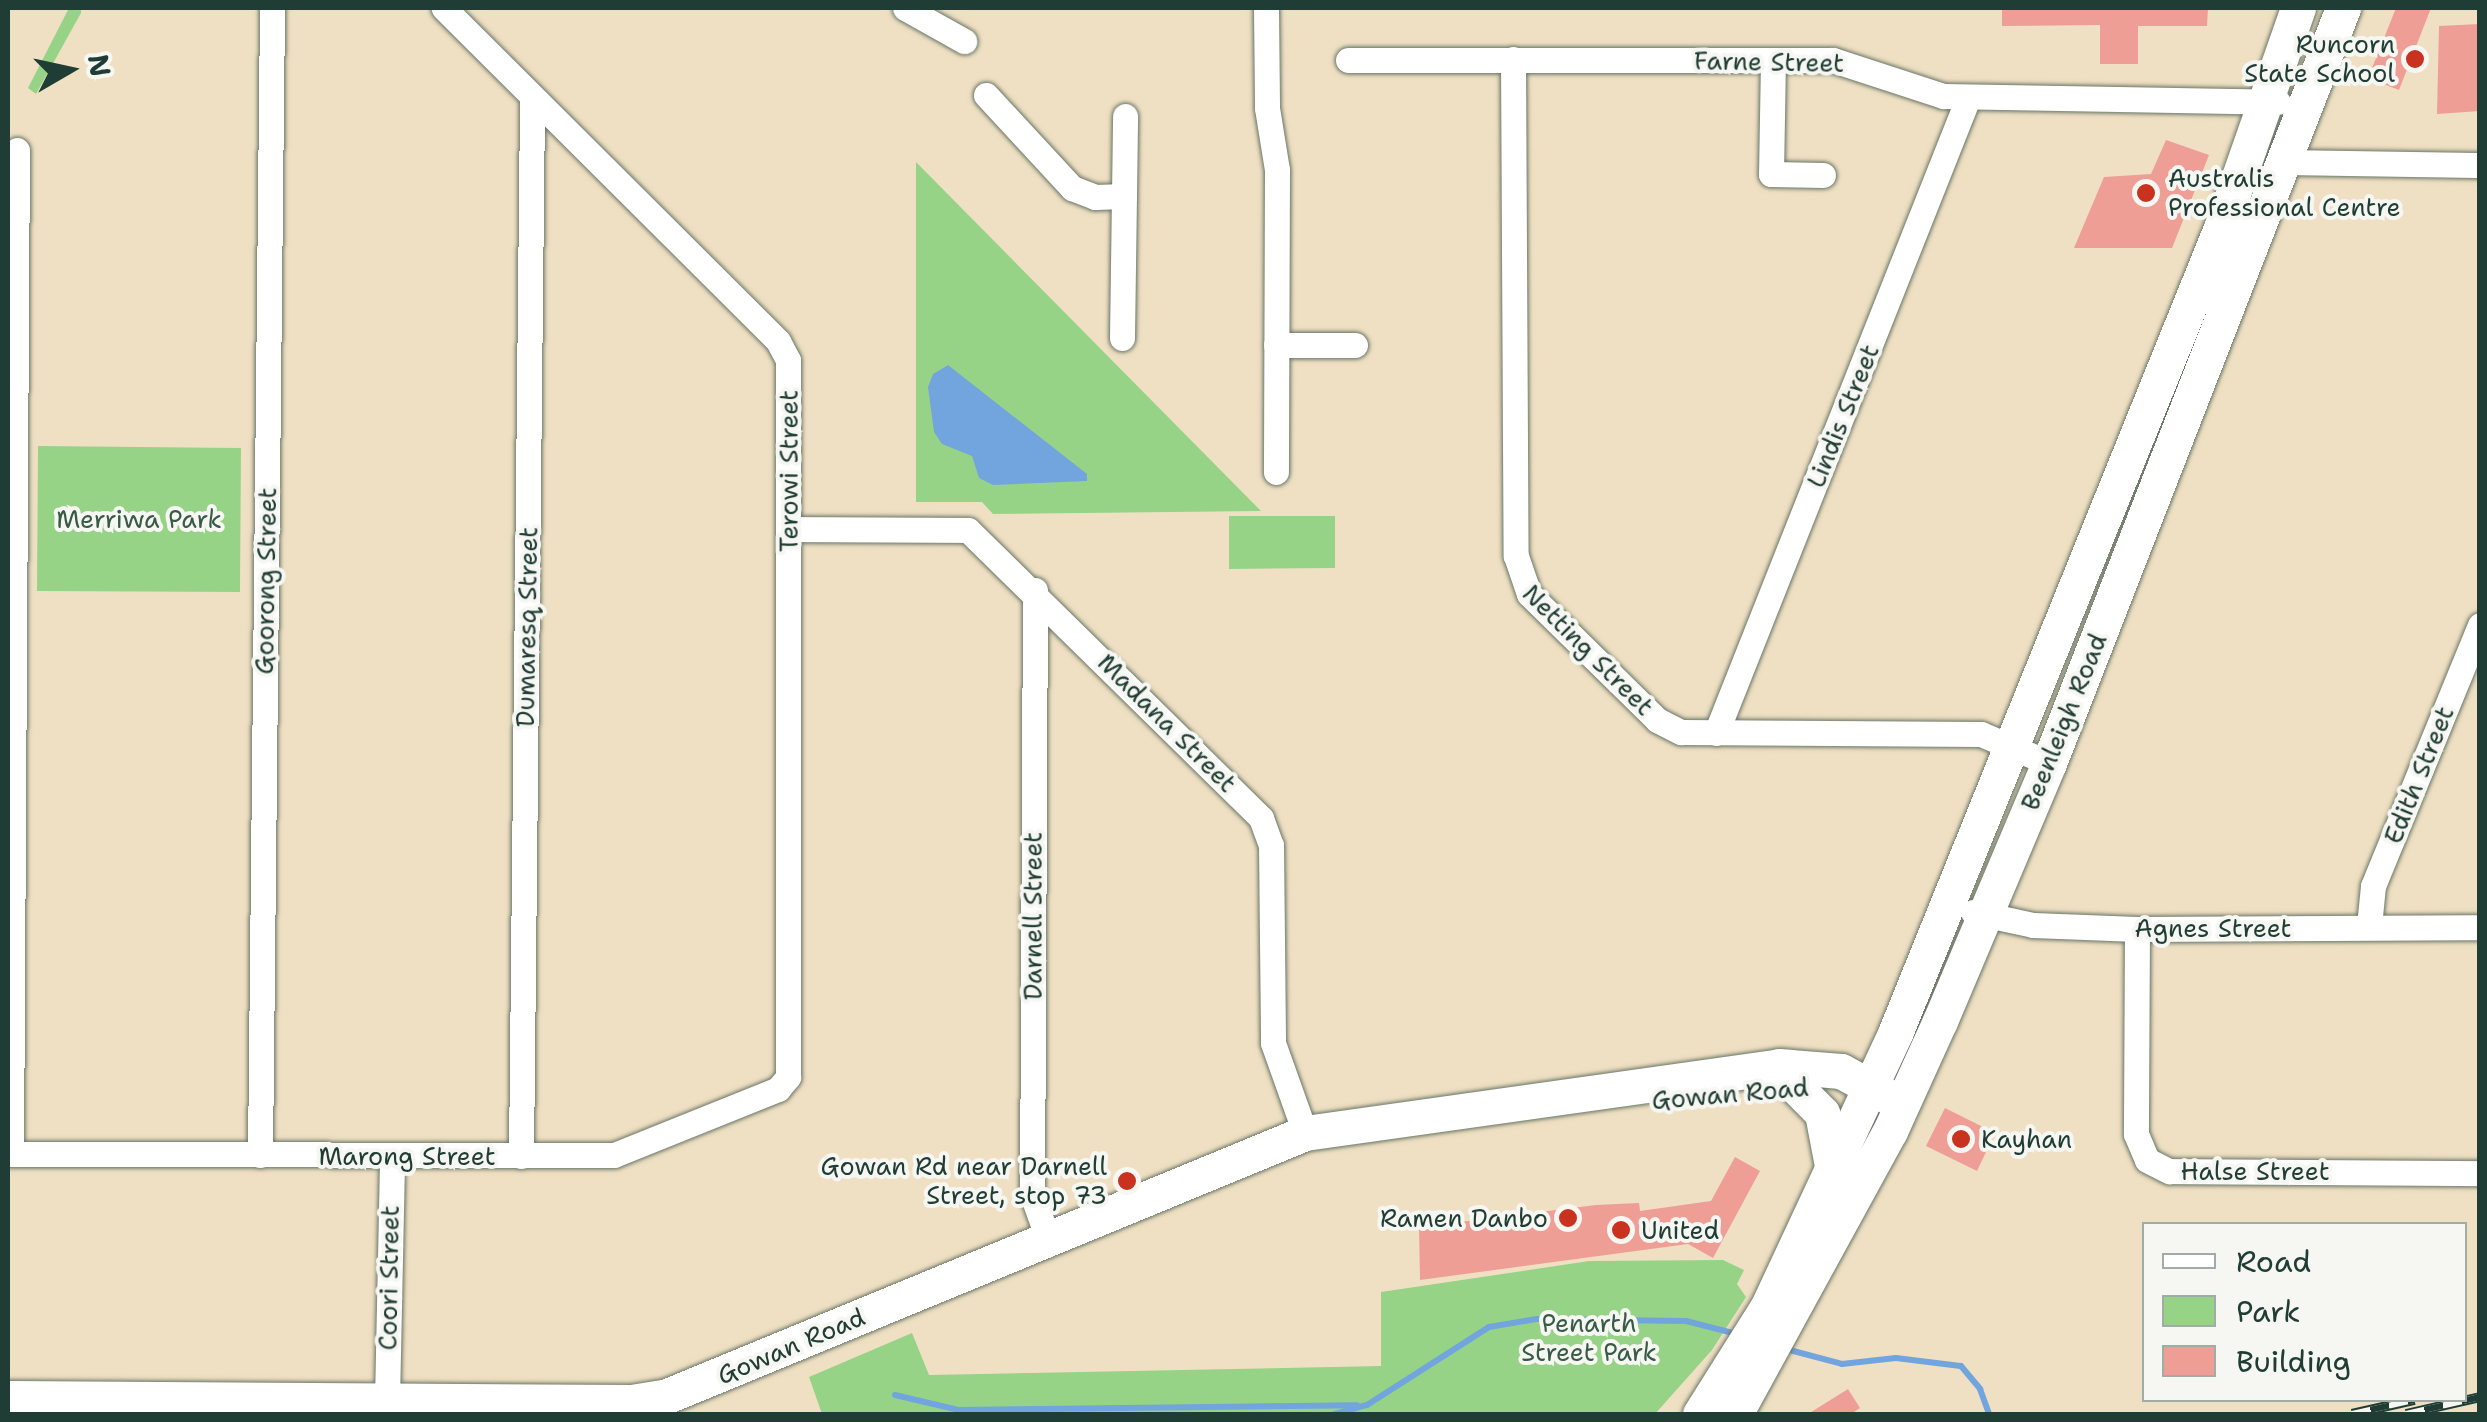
<!DOCTYPE html>
<html>
<head>
<meta charset="utf-8">
<style>
  body { margin:0 }
  #map { position:relative; width:2487px; height:1422px; overflow:hidden; background:#f0e0c3; font-family:"Shantell Sans",sans-serif }
  div>[style] { position:absolute }
  .green>* { inset:0; background:#97d387 }
  .water>* { inset:0; background:#72a5de }
  .stream>* { height:6px; margin:-3px; padding:0 3px; transform-origin:3px; border-radius:3px; background:#72a5de }
  .building>* { inset:0; background:#ee9e95 }
  .roads { filter:drop-shadow(0 0 2px #687666) drop-shadow(0 0 2px #687666) }
  .minor>* { height:25px; margin:-12.5px; padding:0 12.5px; transform-origin:12.5px; border-radius:12.5px; background:#fff }
  .secondary>* { height:35px; margin:-17.5px; padding:0 17.5px; transform-origin:17.5px; border-radius:17.5px; background:#fff }
  .rail>* { height:10px; margin-top:-5px; transform-origin:0; background:repeating-linear-gradient(90deg,#f6f6f2 0 19px,#1f3d34 0 38px); box-sizing:border-box; border-block:2px solid #1f3d34 }
  .dots>* { width:28px; height:28px; translate:-50% -50%; box-sizing:border-box; border:5px solid #f6f6f2; border-radius:50% }
  span { translate:-50% -50%; white-space:nowrap; text-align:center; line-height:1.15; -webkit-text-stroke:8px #f6f6f2; paint-order:stroke }
  .poi-label { font-size:25px; color:#1f3d34 }
  .right { translate:-100% -50%; text-align:right }
  .left { translate:0 -50%; text-align:left }
  .street-label { font-size:25px; color:#1f3d34 }
  .park-label { font-size:25px; color:#375b45 }
  .frame { position:absolute; inset:0; border:10px solid #1f3d34; pointer-events:none }
  .legend { position:absolute; left:2142px; top:1222px; width:325px; height:180px; box-sizing:border-box; background:#f6f6f2; border:2px solid #a0aca6; margin:0; padding:12px 18px; list-style:none; font-size:30px; color:#1f3d34 }
  .legend li { display:flex; align-items:center; gap:20px; height:50px }
  .legend b { width:50px; border:2px solid #a0aca6 }
  .north { position:absolute; left:20px; top:20px; width:100px; height:100px; -webkit-text-stroke:8px #f6f6f2; paint-order:stroke; rotate:81deg; font-size:28px; font-weight:700; line-height:40px; text-align:center; color:#1f3d34 }
  .north::after { content:''; display:block; margin:auto; width:35px; height:45px; background:#1f3d34; clip-path:polygon(50% 0,100% 100%,50% 72%,0 100%) }
</style>
</head>
<body>
<div id="map">
  <div class="green">
    <div style="clip-path:polygon(69px 8px,81px 8px,81px 13px,36px 94px,28px 88px)"></div>
    <div style="clip-path:polygon(916px 162px,1261px 511px,993px 514px,982px 502px,916px 502px)"></div>
    <div style="clip-path:polygon(38px 446px,241px 448px,240px 592px,37px 591px)"></div>
    <div style="clip-path:polygon(1229px 516px,1335px 516px,1335px 568px,1229px 569px)"></div>
    <div style="clip-path:polygon(1723px 1260px,1744px 1270px,1737px 1284px,1746px 1297px,1712px 1350px,1655px 1414px,822px 1414px,809px 1377px,912px 1333px,929px 1375px,1381px 1366px,1381px 1292px,1589px 1261px)"></div>
  </div>
  <div class="water">
    <div style="clip-path:polygon(948px 365px,1087px 474px,1087px 481px,993px 485px,979px 478px,972px 456px,942px 444px,934px 432px,928px 387px,933px 374px)"></div>
  </div>
  <div class="stream">
    <div style="left:1782px;top:1348px;width:62px;rotate:14.9deg"></div>
    <div style="left:1842px;top:1364px;width:54px;rotate:-6.3deg"></div>
    <div style="left:1896px;top:1358px;width:65px;rotate:7deg"></div>
    <div style="left:1961px;top:1366px;width:30px;rotate:50deg"></div>
    <div style="left:1980px;top:1389px;width:27px;rotate:70deg"></div>
    <div style="left:895px;top:1395px;width:66px;rotate:13.2deg"></div>
    <div style="left:959px;top:1410px;width:398px;rotate:-0.7deg"></div>
    <div style="left:1335px;top:1414px;width:33px;rotate:-16deg"></div>
    <div style="left:1367px;top:1405px;width:145px;rotate:-32.6deg"></div>
    <div style="left:1489px;top:1327px;width:49px;rotate:-9.5deg"></div>
    <div style="left:1537px;top:1319px;width:149px;rotate:0.8deg"></div>
    <div style="left:1686px;top:1321px;width:53px;rotate:14.3deg"></div>
  </div>
  <div class="building">
    <div style="clip-path:polygon(2002px 8px,2208px 8px,2207px 26px,2138px 26px,2138px 64px,2100px 64px,2100px 25px,2002px 26px)"></div>
    <div style="clip-path:polygon(2396px 8px,2431px 8px,2399px 90px,2368px 78px)"></div>
    <div style="clip-path:polygon(2480px 24px,2480px 111px,2437px 114px,2439px 26px)"></div>
    <div style="clip-path:polygon(2166px 140px,2209px 155px,2172px 248px,2074px 248px,2104px 177px,2151px 174px)"></div>
    <div style="clip-path:polygon(1945px 1108px,1995px 1133px,1977px 1171px,1926px 1146px)"></div>
    <div style="clip-path:polygon(1735px 1157px,1760px 1171px,1713px 1258px,1688px 1244px,1420px 1280px,1419px 1227px,1596px 1205px,1639px 1203px,1640px 1211px,1711px 1201px)"></div>
    <div style="clip-path:polygon(1848px 1389px,1860px 1408px,1851px 1414px,1808px 1414px)"></div>
  </div>
  <div class="roads">
    <div class="minor">
      <div style="left:905px;top:8px;width:68px;rotate:29.2deg"></div>
      <div style="left:1266px;top:8px;width:100px;rotate:89.4deg"></div>
      <div style="left:1267px;top:108px;width:63px;rotate:80.8deg"></div>
      <div style="left:1277px;top:170px;width:302px;rotate:90.2deg"></div>
      <div style="left:1513px;top:59px;width:497px;rotate:89.7deg"></div>
      <div style="left:1516px;top:556px;width:40px;rotate:71.1deg"></div>
      <div style="left:1529px;top:594px;width:180px;rotate:44.5deg"></div>
      <div style="left:1657px;top:720px;width:27px;rotate:27deg"></div>
      <div style="left:1681px;top:732px;width:300px;rotate:0.4deg"></div>
      <div style="left:1981px;top:734px;width:74px;rotate:23.1deg"></div>
      <div style="left:1348px;top:60px;width:485px"></div>
      <div style="left:1833px;top:60px;width:116px;rotate:18.1deg"></div>
      <div style="left:1943px;top:96px;width:335px;rotate:1deg"></div>
      <div style="left:1773px;top:60px;width:114px;rotate:91deg"></div>
      <div style="left:1771px;top:174px;width:52px;rotate:1.1deg"></div>
      <div style="left:986px;top:95px;width:127px;rotate:47.2deg"></div>
      <div style="left:1072px;top:188px;width:25px;rotate:21deg"></div>
      <div style="left:1095px;top:197px;width:29px;rotate:-2deg"></div>
      <div style="left:2280px;top:162px;width:200px;rotate:0.9deg"></div>
      <div style="left:1122px;top:338px;width:222px;rotate:-89.2deg"></div>
      <div style="left:1276px;top:345px;width:79px"></div>
      <div style="left:790px;top:529px;width:178px;rotate:0.3deg"></div>
      <div style="left:968px;top:530px;width:411px;rotate:44.5deg"></div>
      <div style="left:1261px;top:818px;width:29px;rotate:70deg"></div>
      <div style="left:1271px;top:845px;width:198px;rotate:89.4deg"></div>
      <div style="left:1273px;top:1043px;width:96px;rotate:70.4deg"></div>
      <div style="left:1035px;top:590px;width:604px;rotate:90.28deg"></div>
      <div style="left:1032px;top:1194px;width:48px;rotate:70.4deg"></div>
      <div style="left:1716px;top:733px;width:683px;rotate:-68.35deg"></div>
      <div style="left:1973px;top:912px;width:61px;rotate:12.2deg"></div>
      <div style="left:2033px;top:925px;width:104px;rotate:2.2deg"></div>
      <div style="left:2137px;top:929px;width:343px;rotate:-0.3deg"></div>
      <div style="left:2369px;top:926px;width:40px;rotate:-84.3deg"></div>
      <div style="left:2373px;top:886px;width:282px;rotate:-67.7deg"></div>
      <div style="left:2137px;top:929px;width:205px;rotate:90.3deg"></div>
      <div style="left:2136px;top:1134px;width:28px;rotate:67deg"></div>
      <div style="left:2147px;top:1160px;width:25px;rotate:27deg"></div>
      <div style="left:2169px;top:1171px;width:311px;rotate:0.4deg"></div>
      <div style="left:8px;top:1154px;width:606px;rotate:0.09deg"></div>
      <div style="left:614px;top:1155px;width:177px;rotate:-21.9deg"></div>
      <div style="left:778px;top:1089px;width:16px;rotate:-50deg"></div>
      <div style="left:788px;top:1077px;width:717px;rotate:-90deg"></div>
      <div style="left:788px;top:360px;width:21px;rotate:-118deg"></div>
      <div style="left:778px;top:341px;width:472px;rotate:-135.1deg"></div>
      <div style="left:11px;top:1154px;width:1004px;rotate:-89.66deg"></div>
      <div style="left:260px;top:1155px;width:1147px;rotate:-89.4deg"></div>
      <div style="left:521px;top:1156px;width:1058px;rotate:-89.4deg"></div>
      <div style="left:387px;top:1401px;width:246px;rotate:-88.8deg"></div>
    </div>
    <div class="secondary">
      <div style="left:1794px;top:1085px;width:40px;rotate:45deg"></div>
      <div style="left:1822px;top:1113px;width:59px;rotate:79.3deg"></div>
      <div style="left:8px;top:1398px;width:623px;rotate:0.37deg"></div>
      <div style="left:631px;top:1402px;width:36px;rotate:-9deg"></div>
      <div style="left:667px;top:1396px;width:690px;rotate:-22.4deg"></div>
      <div style="left:1305px;top:1133px;width:479px;rotate:-8deg"></div>
      <div style="left:1779px;top:1066px;width:62px;rotate:4.6deg"></div>
      <div style="left:1841px;top:1071px;width:69px;rotate:28.4deg"></div>
      <div style="left:1700px;top:1414px;width:128px;rotate:-57.8deg"></div>
      <div style="left:1768px;top:1306px;width:303px;rotate:-65deg"></div>
      <div style="left:1896px;top:1031px;width:866px;rotate:-67.97deg"></div>
      <div style="left:2221px;top:228px;width:233px;rotate:-70.7deg"></div>
      <div style="left:1735px;top:1414px;width:323px;rotate:-61.3deg"></div>
      <div style="left:1890px;top:1131px;width:121px;rotate:-65.6deg"></div>
      <div style="left:1940px;top:1021px;width:280px;rotate:-67.1deg"></div>
      <div style="left:2049px;top:763px;width:810px;rotate:-68.72deg"></div>
    </div>
  </div>
  <div class="rail">
    <div style="left:2352px;top:1414px;width:64px;rotate:-12.7deg"></div>
    <div style="left:2406px;top:1414px;width:76px;rotate:-12.9deg"></div>
  </div>
  <div class="dots">
    <div style="left:2415px;top:59px;background:#c8321e"></div>
    <div style="left:2146px;top:193px;background:#c8321e"></div>
    <div style="left:1961px;top:1139px;background:#c8321e"></div>
    <div style="left:1127px;top:1181px;background:#c8321e"></div>
    <div style="left:1568px;top:1218px;background:#c8321e"></div>
    <div style="left:1621px;top:1230px;background:#c8321e"></div>
  </div>
  <div class="poi-label">
    <span class="right" style="left:2395px;top:59px">Runcorn<br>State School</span>
    <span class="left" style="left:2168px;top:193px">Australis<br>Professional Centre</span>
    <span class="left" style="left:1981px;top:1139px">Kayhan</span>
    <span class="right" style="left:1107px;top:1181px">Gowan Rd near Darnell<br>Street, stop 73</span>
    <span class="right" style="left:1548px;top:1218px">Ramen Danbo</span>
    <span class="left" style="left:1641px;top:1230px">United</span>
  </div>
  <div class="street-label">
    <span style="left:1769px;top:62px;rotate:1deg">Farne Street</span>
    <span style="left:1843px;top:416px;rotate:-68deg">Lindis Street</span>
    <span style="left:789px;top:471px;rotate:-90deg">Terowi Street</span>
    <span style="left:266px;top:581px;rotate:-89deg">Goorong Street</span>
    <span style="left:527px;top:627px;rotate:-89deg">Dumaresq Street</span>
    <span style="left:1588px;top:650px;rotate:45deg">Netting Street</span>
    <span style="left:2064px;top:722px;rotate:-68deg">Beenleigh Road</span>
    <span style="left:1167px;top:723px;rotate:45deg">Madana Street</span>
    <span style="left:2419px;top:775px;rotate:-68deg">Edith Street</span>
    <span style="left:1033px;top:916px;rotate:-90deg">Darnell Street</span>
    <span style="left:2213px;top:928px">Agnes Street</span>
    <span style="left:1730px;top:1094px;rotate:-5deg">Gowan Road</span>
    <span style="left:407px;top:1156px">Marong Street</span>
    <span style="left:2255px;top:1171px">Halse Street</span>
    <span style="left:389px;top:1278px;rotate:-89deg">Coori Street</span>
    <span style="left:791px;top:1346px;rotate:-23deg">Gowan Road</span>
  </div>
  <div class="park-label">
    <span style="left:139px;top:519px">Merriwa Park</span>
    <span style="left:1589px;top:1338px">Penarth<br>Street Park</span>
  </div>
  <div class="frame"></div>
  <ul class="legend">
  <li><b style="height:12px;background:#fff"></b>Road</li>
  <li><b style="height:28px;background:#97d387"></b>Park</li>
  <li><b style="height:28px;background:#ee9e95"></b>Building</li>
  </ul>
  <div class="north">N</div>
</div>
</body>
</html>
